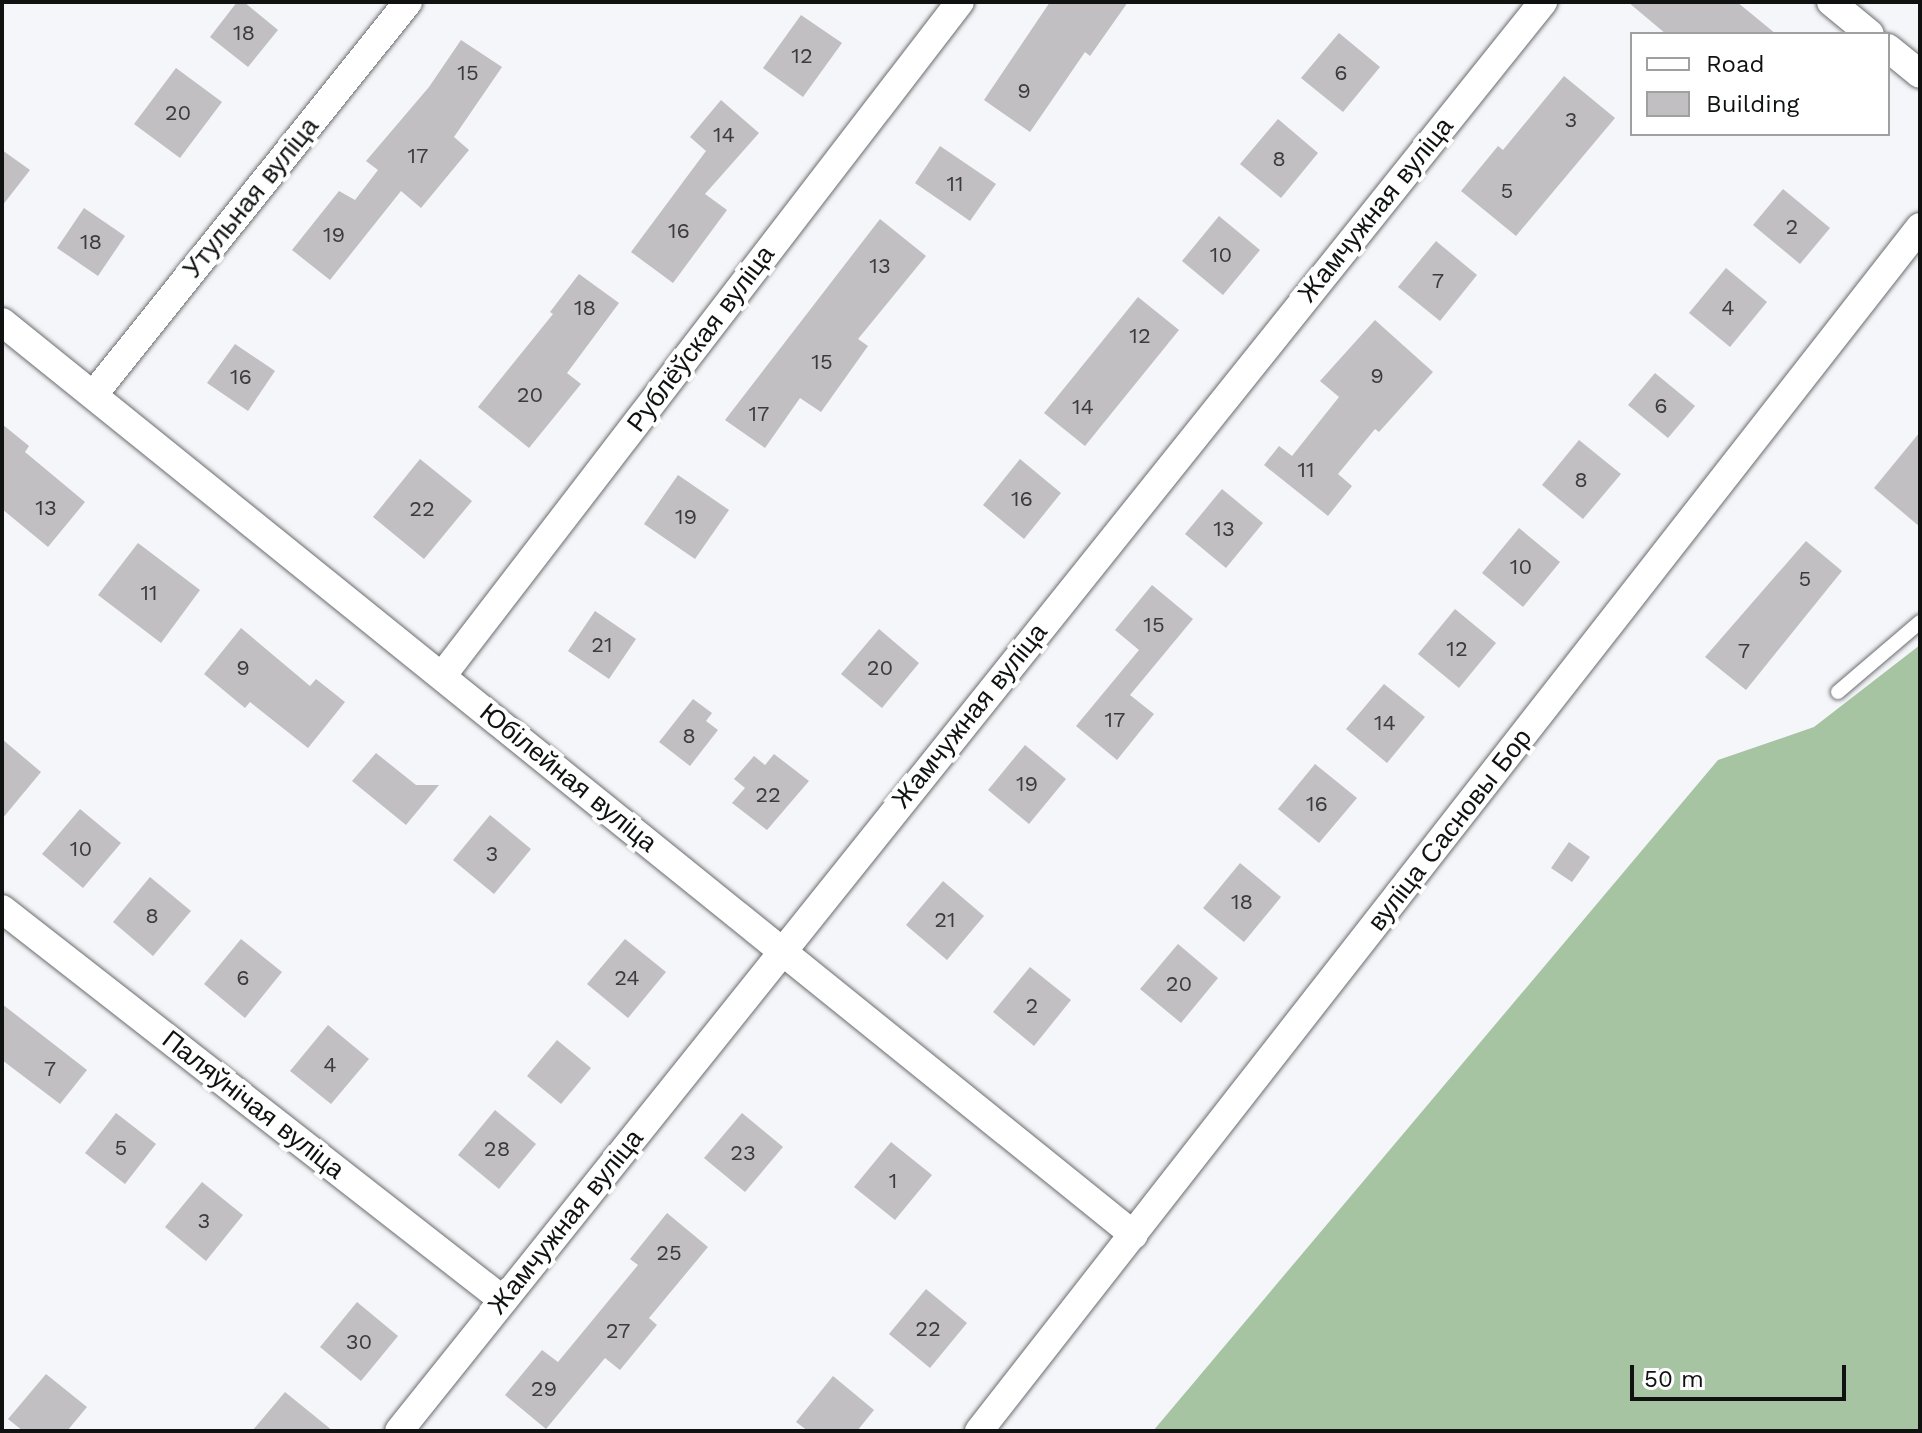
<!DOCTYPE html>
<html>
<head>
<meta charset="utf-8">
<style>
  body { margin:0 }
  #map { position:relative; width:1922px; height:1433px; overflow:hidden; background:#f4f6f9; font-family:"Work Sans",sans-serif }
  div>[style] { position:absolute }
  .forest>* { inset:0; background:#a6c4a1 }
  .building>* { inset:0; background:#c1bfc1 }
  .roads { filter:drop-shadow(0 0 2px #6c6d6f) drop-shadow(0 0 2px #6c6d6f) }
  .service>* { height:14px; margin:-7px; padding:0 7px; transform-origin:7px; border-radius:7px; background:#fff }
  .minor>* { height:28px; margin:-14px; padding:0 14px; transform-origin:14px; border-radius:14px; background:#fff }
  span { translate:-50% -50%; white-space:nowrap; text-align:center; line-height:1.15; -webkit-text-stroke:8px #fff; paint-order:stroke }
  .number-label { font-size:22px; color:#3c3c3d }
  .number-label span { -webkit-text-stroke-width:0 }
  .street-label { font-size:26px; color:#101111 }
  .frame { position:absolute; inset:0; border:4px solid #101111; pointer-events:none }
  .legend { position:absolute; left:1630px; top:32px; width:260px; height:104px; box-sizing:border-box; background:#fff; border:2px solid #9fa0a0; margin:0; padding:10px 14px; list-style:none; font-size:24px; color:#101111 }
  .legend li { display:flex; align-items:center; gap:16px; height:40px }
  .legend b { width:40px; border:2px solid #9fa0a0 }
  .scale { position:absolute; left:1630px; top:1365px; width:216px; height:36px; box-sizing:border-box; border:4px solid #101111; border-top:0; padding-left:10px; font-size:24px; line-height:28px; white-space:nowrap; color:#101111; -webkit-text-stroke:6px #fff; paint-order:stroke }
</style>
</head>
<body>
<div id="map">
  <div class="forest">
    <div style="clip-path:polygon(1920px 645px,1920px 1431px,1153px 1431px,1718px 760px,1814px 727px)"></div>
  </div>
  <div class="building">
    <div style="clip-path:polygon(237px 2px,244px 2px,278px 30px,248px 67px,210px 37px)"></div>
    <div style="clip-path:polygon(1050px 2px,1128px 2px,1090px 56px,1085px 52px,1030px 132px,984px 100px)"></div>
    <div style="clip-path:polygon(1628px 2px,1737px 2px,1776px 34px,1666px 34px)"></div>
    <div style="clip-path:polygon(801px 15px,842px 43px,803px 97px,763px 68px)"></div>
    <div style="clip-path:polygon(1339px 33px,1380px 67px,1343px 112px,1301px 78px)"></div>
    <div style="clip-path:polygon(461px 40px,502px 67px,454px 137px,469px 150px,421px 208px,401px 191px,330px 280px,292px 250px,339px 191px,355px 200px,378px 170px,366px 161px,429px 87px)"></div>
    <div style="clip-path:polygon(176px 68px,222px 102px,180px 158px,134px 124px)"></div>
    <div style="clip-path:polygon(1564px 76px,1615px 118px,1516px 236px,1461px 191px,1498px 146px,1503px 150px)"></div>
    <div style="clip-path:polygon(721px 100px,759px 133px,705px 194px,727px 210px,673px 283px,631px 252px,706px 151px,690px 137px)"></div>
    <div style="clip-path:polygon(1278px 119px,1318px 153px,1281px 198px,1240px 164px)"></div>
    <div style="clip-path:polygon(940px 146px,996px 184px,970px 221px,915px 183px)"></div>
    <div style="clip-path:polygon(2px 150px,30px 170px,2px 206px)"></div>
    <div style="clip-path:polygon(1783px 189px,1830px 228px,1800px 264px,1753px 225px)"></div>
    <div style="clip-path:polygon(84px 208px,125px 236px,98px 276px,57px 248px)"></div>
    <div style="clip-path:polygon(1219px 216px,1260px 250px,1223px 295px,1182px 261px)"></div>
    <div style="clip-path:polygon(880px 219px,926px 256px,858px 339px,868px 346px,821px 412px,800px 398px,765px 448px,725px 420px)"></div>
    <div style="clip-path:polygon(1436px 241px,1477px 275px,1440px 321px,1398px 287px)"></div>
    <div style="clip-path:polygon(1726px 268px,1767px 302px,1730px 347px,1689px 313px)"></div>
    <div style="clip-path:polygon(579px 274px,619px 303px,567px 373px,581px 384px,529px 448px,478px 407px,553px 314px,550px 312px)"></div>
    <div style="clip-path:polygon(1138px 297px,1179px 330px,1085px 446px,1044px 413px)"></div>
    <div style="clip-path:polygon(1375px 320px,1433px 372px,1379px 432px,1375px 429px,1338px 474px,1352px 486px,1328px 516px,1264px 465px,1279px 446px,1292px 456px,1339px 397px,1320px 381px)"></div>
    <div style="clip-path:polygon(235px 344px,275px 371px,248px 411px,207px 383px)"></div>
    <div style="clip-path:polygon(1655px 373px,1695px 406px,1668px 438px,1628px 405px)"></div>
    <div style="clip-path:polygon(2px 424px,29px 446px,25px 452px,85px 502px,48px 547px,2px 509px)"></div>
    <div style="clip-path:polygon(1920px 432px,1920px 527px,1874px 488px)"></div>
    <div style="clip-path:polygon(1579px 440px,1621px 474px,1583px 519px,1542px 485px)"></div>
    <div style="clip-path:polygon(420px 459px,472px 501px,424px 559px,373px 517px)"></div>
    <div style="clip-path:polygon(1020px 459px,1061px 493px,1024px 539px,983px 505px)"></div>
    <div style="clip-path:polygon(678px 475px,729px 510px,695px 559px,644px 524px)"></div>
    <div style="clip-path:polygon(1222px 489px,1263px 523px,1226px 568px,1185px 534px)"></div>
    <div style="clip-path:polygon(1519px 528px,1560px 562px,1523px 607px,1482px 573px)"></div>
    <div style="clip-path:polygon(1806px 541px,1842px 571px,1746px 690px,1705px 657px)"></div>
    <div style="clip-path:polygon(138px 543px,200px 590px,161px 643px,98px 595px)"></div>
    <div style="clip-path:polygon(1152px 585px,1193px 619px,1130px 695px,1154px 714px,1117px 760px,1076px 726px,1139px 650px,1115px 630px)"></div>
    <div style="clip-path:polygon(1455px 609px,1496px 643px,1459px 688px,1418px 654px)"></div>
    <div style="clip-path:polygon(595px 611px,636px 639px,609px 679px,568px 651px)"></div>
    <div style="clip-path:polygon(241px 628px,310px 686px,316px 679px,345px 702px,308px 748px,250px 702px,245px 708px,204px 674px)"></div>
    <div style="clip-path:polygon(879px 629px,919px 663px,882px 708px,841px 674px)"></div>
    <div style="clip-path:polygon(1384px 684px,1425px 717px,1387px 763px,1346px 729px)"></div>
    <div style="clip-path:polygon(693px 699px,712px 713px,706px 721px,718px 730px,690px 766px,659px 742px)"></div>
    <div style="clip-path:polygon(2px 739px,41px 772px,2px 819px)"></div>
    <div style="clip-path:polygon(1025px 745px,1066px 779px,1029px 824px,988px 790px)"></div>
    <div style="clip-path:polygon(376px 753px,416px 785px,439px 785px,406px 825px,352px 781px)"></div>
    <div style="clip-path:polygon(774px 754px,809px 781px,767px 830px,732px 803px,745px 788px,734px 779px,754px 756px,765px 765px)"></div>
    <div style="clip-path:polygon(1315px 764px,1357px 798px,1319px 843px,1278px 809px)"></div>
    <div style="clip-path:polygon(80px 809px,121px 843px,83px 888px,42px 854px)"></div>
    <div style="clip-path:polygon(490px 815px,531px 849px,494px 894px,453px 860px)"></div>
    <div style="clip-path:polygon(1569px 842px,1590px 857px,1572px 882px,1551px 868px)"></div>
    <div style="clip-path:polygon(1240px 863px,1281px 897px,1244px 942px,1203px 908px)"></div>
    <div style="clip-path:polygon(150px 877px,191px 911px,153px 956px,113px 922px)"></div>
    <div style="clip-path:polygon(943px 881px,984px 916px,947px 960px,906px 925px)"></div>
    <div style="clip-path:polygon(241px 939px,282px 972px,245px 1018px,204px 984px)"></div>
    <div style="clip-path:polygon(625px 939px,666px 972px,628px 1018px,587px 984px)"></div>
    <div style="clip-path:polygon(1178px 944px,1218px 978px,1181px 1023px,1140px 989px)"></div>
    <div style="clip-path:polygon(1030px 967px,1071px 1000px,1034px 1046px,993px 1012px)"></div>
    <div style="clip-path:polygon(2px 1004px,87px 1070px,60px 1104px,2px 1060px)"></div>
    <div style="clip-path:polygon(328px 1025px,369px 1059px,331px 1104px,290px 1071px)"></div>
    <div style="clip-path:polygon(557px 1040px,591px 1068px,561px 1104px,527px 1076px)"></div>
    <div style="clip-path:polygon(495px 1110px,536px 1144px,499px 1189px,458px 1155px)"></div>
    <div style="clip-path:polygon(116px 1113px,156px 1144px,125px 1184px,85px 1153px)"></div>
    <div style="clip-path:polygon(742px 1113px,783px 1147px,745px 1192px,704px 1158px)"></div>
    <div style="clip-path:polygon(891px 1142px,932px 1175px,895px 1220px,854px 1187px)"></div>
    <div style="clip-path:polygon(202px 1182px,243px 1215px,206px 1261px,165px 1227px)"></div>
    <div style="clip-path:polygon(667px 1213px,708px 1247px,649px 1318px,657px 1325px,620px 1370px,605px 1358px,546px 1429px,505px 1395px,542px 1350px,558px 1362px,638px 1265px,630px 1259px)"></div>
    <div style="clip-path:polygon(926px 1289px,967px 1323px,930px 1368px,889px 1334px)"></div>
    <div style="clip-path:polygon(357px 1302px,398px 1336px,361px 1381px,320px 1347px)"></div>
    <div style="clip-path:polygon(46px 1374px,87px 1407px,67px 1431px,23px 1431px,8px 1419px)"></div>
    <div style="clip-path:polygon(833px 1376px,874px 1410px,857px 1431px,808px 1431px,796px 1422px)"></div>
    <div style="clip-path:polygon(285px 1392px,333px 1431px,252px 1431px)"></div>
  </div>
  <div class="roads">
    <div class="service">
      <div style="left:1838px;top:692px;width:108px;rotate:-40.5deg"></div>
    </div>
    <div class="minor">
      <div style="left:1831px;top:2px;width:50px;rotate:39.4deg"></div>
      <div style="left:1888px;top:48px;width:41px;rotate:39.1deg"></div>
      <div style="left:2px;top:322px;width:1454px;rotate:38.89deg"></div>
      <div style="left:94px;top:394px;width:502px;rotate:-51.3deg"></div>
      <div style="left:442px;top:676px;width:850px;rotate:-52.46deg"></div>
      <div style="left:2px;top:909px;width:636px;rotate:37.97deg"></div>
      <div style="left:399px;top:1431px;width:1831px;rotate:-51.32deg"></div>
      <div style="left:979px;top:1431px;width:1528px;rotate:-51.99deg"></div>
    </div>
  </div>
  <div class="number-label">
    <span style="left:244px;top:33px">18</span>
    <span style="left:802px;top:56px">12</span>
    <span style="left:468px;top:73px">15</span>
    <span style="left:1341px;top:73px">6</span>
    <span style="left:1024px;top:91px">9</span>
    <span style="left:178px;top:113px">20</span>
    <span style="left:1571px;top:120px">3</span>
    <span style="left:724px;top:135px">14</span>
    <span style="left:418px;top:156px">17</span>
    <span style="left:1279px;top:159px">8</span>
    <span style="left:955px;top:184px">11</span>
    <span style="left:1507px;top:191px">5</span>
    <span style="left:1792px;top:227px">2</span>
    <span style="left:679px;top:231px">16</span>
    <span style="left:334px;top:235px">19</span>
    <span style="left:91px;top:242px">18</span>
    <span style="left:1221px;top:255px">10</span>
    <span style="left:880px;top:266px">13</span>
    <span style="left:1438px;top:281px">7</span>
    <span style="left:585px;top:308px">18</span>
    <span style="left:1728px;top:308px">4</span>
    <span style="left:1140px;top:336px">12</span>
    <span style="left:822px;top:362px">15</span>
    <span style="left:1377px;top:376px">9</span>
    <span style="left:241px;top:377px">16</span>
    <span style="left:530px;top:395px">20</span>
    <span style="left:1661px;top:406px">6</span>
    <span style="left:1083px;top:407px">14</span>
    <span style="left:759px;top:414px">17</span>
    <span style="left:1306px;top:470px">11</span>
    <span style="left:1581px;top:480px">8</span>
    <span style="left:1022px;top:499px">16</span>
    <span style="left:46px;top:508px">13</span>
    <span style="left:422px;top:509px">22</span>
    <span style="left:686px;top:517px">19</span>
    <span style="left:1224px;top:529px">13</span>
    <span style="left:1521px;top:567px">10</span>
    <span style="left:1805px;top:579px">5</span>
    <span style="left:149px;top:593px">11</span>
    <span style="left:1154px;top:625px">15</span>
    <span style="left:602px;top:645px">21</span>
    <span style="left:1457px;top:649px">12</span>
    <span style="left:1744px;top:651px">7</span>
    <span style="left:243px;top:668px">9</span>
    <span style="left:880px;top:668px">20</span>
    <span style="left:1115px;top:720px">17</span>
    <span style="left:1385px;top:723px">14</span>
    <span style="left:689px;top:736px">8</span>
    <span style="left:1027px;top:784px">19</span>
    <span style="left:768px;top:795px">22</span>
    <span style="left:1317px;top:804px">16</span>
    <span style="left:81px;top:849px">10</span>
    <span style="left:492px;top:854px">3</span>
    <span style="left:1242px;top:902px">18</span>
    <span style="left:152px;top:916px">8</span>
    <span style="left:945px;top:920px">21</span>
    <span style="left:243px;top:978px">6</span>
    <span style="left:627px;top:978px">24</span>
    <span style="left:1179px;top:984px">20</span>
    <span style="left:1032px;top:1006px">2</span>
    <span style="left:330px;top:1065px">4</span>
    <span style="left:50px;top:1069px">7</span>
    <span style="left:121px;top:1148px">5</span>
    <span style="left:497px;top:1149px">28</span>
    <span style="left:743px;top:1153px">23</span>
    <span style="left:893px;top:1181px">1</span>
    <span style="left:204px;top:1221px">3</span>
    <span style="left:669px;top:1253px">25</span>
    <span style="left:928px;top:1329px">22</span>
    <span style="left:618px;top:1331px">27</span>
    <span style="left:359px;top:1342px">30</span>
    <span style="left:544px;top:1389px">29</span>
  </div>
  <div class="street-label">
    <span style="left:251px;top:198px;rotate:-51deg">Утульная вуліца</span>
    <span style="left:1376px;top:210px;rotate:-51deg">Жамчужная вуліца</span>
    <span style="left:701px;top:339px;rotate:-53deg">Рублёўская вуліца</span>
    <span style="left:970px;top:716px;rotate:-51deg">Жамчужная вуліца</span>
    <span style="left:568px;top:778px;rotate:39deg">Юбілейная вуліца</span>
    <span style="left:1450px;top:830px;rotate:-52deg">вуліца Сасновы Бор</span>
    <span style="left:253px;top:1105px;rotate:38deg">Паляўнічая вуліца</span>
    <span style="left:566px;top:1222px;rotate:-51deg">Жамчужная вуліца</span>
  </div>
  <div class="frame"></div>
  <ul class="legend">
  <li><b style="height:10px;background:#fff"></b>Road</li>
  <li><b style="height:22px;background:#c1bfc1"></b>Building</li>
  </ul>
  <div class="scale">50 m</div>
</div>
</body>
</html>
